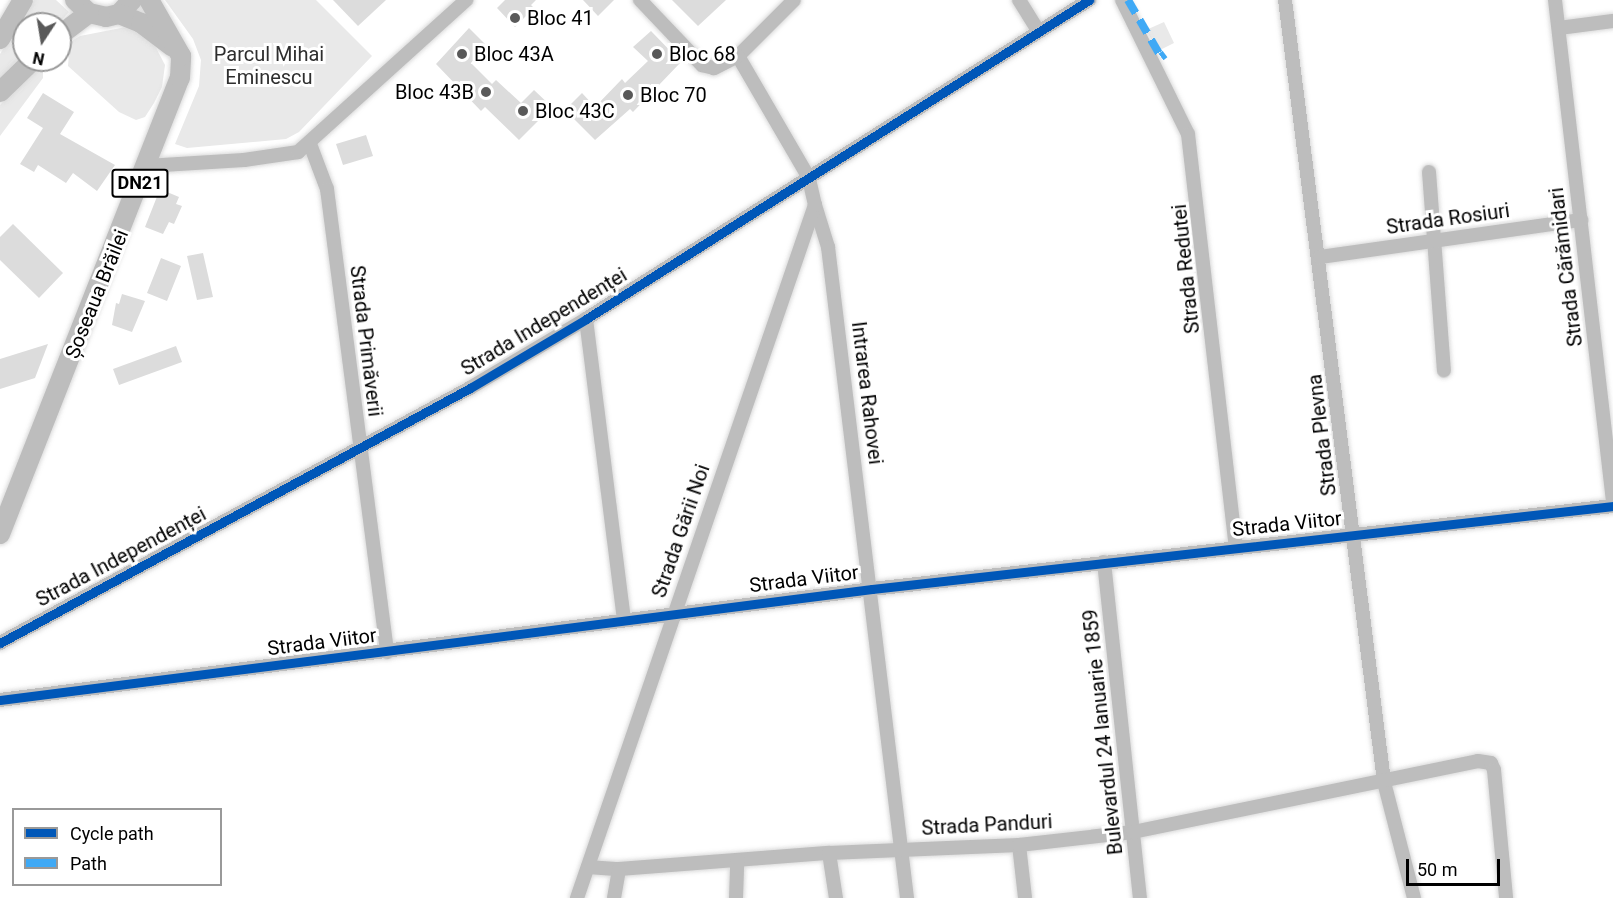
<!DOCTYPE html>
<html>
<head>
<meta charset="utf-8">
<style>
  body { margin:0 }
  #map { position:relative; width:1613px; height:898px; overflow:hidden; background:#fff; font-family:Roboto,sans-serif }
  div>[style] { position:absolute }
  .green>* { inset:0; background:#e9e9e9 }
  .building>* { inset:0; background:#dcdcdc }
  .roads { filter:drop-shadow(0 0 2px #dbdbdb) drop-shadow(0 0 2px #dbdbdb) }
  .minor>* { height:14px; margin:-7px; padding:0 7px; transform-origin:7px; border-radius:7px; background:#bdbdbd }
  .highway>* { height:20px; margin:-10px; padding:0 10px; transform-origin:10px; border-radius:10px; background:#bdbdbd }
  .quiet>* { height:8px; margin-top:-4px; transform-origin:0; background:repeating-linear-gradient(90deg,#3fa9f5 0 15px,transparent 0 23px) }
  .cycleway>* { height:9px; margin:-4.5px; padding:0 4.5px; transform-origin:4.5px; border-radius:4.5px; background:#0057b8 }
  .dots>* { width:16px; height:16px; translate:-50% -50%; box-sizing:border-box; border:3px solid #fff; border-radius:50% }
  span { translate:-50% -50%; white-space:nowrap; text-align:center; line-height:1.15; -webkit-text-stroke:6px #fff; paint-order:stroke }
  .shield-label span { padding:2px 4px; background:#fff; border:2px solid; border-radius:4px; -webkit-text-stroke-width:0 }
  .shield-label { font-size:18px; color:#000; font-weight:700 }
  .poi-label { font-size:20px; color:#000 }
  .left { translate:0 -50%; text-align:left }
  .right { translate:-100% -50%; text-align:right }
  .park-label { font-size:20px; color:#2e2e2e }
  .street-label { font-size:20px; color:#000 }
  .legend { position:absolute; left:12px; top:808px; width:210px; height:78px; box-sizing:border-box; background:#fff; border:2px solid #999; margin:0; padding:8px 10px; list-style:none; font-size:18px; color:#000 }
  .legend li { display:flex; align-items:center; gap:12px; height:30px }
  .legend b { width:30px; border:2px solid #999 }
  .north { position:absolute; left:12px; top:12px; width:60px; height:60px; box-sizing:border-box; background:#fff; border:2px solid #999; border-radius:50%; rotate:192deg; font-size:16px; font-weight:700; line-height:24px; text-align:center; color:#000 }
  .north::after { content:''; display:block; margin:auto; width:21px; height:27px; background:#595959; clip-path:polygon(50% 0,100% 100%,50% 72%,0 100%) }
  .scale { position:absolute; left:1406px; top:859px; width:94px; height:27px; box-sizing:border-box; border:3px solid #000; border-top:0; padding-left:8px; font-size:18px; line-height:21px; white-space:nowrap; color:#000; -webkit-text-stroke:4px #fff; paint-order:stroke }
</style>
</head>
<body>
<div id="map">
  <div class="green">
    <div style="clip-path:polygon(34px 0,56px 0,69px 12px,58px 24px,24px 24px,24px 57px,0 81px,0 54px)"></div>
    <div style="clip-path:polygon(165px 0,316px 0,372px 56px,299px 132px,286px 139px,187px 148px,175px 144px,199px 86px,201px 60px,193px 39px)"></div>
    <div style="clip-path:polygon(1164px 22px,1174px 43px,1158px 51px,1146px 30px)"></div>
    <div style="clip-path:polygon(126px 27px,140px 30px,152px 40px,165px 65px,162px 87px,154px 103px,145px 117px,136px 120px,119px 112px,68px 66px,70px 42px,80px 36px)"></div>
    <div style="clip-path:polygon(35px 71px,43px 71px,43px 78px,0 136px,0 105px)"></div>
  </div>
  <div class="building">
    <div style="clip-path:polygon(333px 0,386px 0,358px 26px)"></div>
    <div style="clip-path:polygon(505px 0,536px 0,531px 5px,534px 8px,515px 27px,497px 8px)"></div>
    <div style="clip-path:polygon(583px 0,614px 0,598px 16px)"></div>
    <div style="clip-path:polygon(672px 0,726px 0,698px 26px)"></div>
    <div style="clip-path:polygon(469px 28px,487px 46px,471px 63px,492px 84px,496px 80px,521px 103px,534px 90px,552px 107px,519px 140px,485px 107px,481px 111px,436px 64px)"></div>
    <div style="clip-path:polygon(651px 31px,681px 62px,633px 112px,630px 109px,595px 140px,565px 110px,582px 93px,595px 107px,622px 79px,625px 83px,648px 61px,633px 47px)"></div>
    <div style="clip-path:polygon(43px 93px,74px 112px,60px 134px,115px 165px,97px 191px,73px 173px,66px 183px,38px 165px,34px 172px,20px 164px,43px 128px,27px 118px)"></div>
    <div style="clip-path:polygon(366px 135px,373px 156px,343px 165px,336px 144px)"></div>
    <div style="clip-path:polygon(160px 189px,179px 197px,176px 204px,182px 206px,174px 224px,169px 222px,163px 234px,145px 227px)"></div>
    <div style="clip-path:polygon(13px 224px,63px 273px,39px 298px,0 260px,0 237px)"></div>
    <div style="clip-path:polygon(203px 253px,213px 297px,197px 300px,187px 256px)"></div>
    <div style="clip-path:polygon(161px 258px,181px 266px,167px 301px,147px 293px)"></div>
    <div style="clip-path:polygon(122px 294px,145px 301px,132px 332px,112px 325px,116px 303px,119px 304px)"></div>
    <div style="clip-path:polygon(48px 344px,35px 378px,0 389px,0 359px)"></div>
    <div style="clip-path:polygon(176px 346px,182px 362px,119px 385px,113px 369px)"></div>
  </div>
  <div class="roads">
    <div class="minor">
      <div style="left:1019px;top:0;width:36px;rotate:58deg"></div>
      <div style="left:1122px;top:0;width:149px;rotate:63.8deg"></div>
      <div style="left:1188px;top:134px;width:417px;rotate:83.4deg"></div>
      <div style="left:1285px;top:0;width:788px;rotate:82.78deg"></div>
      <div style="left:1384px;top:782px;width:120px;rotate:75.5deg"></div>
      <div style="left:1555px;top:0;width:504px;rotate:83.4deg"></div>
      <div style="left:1559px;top:28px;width:54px;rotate:-7.4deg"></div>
      <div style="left:738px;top:56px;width:79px;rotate:-45deg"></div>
      <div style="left:310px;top:144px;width:48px;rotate:69.3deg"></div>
      <div style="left:327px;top:189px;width:467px;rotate:82.6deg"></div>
      <div style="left:146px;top:166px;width:98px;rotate:-3.5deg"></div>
      <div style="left:244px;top:160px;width:55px;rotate:-8.4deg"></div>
      <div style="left:298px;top:152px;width:227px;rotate:-42.1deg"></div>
      <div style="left:1429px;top:172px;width:199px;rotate:85.7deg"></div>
      <div style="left:815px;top:205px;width:44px;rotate:72.8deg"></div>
      <div style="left:828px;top:247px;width:656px;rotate:83.08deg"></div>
      <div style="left:1320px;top:257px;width:264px;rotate:-8.1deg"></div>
      <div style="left:586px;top:319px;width:303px;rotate:82.8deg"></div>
      <div style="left:1104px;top:562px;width:338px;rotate:83.9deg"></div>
      <div style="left:0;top:643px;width:535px;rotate:-28.48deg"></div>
      <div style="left:470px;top:388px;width:135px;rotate:-30.7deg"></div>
      <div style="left:586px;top:319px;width:596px;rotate:-32.38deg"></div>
      <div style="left:0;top:700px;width:879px;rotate:-7.25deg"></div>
      <div style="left:872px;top:589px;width:746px;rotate:-6.39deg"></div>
      <div style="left:1019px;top:845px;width:53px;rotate:83.5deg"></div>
      <div style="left:829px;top:853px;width:46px;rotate:81.2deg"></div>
      <div style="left:588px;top:867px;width:31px;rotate:4deg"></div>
      <div style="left:619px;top:869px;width:211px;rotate:-4.4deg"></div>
      <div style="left:829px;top:853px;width:190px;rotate:-2.4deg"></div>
      <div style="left:1019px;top:845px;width:115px;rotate:-6.5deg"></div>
      <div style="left:1133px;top:832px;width:352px;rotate:-11.6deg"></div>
      <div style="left:1478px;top:761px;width:13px;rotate:9deg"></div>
      <div style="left:1491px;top:763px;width:8px;rotate:67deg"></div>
      <div style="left:1494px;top:770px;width:129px;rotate:84.6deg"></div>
      <div style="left:577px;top:898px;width:733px;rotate:-71.05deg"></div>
      <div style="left:815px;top:205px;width:28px;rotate:-103deg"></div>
      <div style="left:809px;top:178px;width:141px;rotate:-120.2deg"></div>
      <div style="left:738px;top:56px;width:27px;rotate:153deg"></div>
      <div style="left:714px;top:68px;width:12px;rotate:-166deg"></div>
      <div style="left:702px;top:65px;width:90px;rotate:-133.6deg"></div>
      <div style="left:614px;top:898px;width:29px;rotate:-80deg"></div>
      <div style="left:736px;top:898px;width:38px;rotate:-88deg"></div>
    </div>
    <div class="highway">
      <div style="left:75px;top:0;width:19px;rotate:43deg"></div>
      <div style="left:89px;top:13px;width:17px;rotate:13deg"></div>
      <div style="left:106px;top:17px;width:13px;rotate:-13deg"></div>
      <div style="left:119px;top:14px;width:19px;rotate:-47deg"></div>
      <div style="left:119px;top:14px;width:24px;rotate:22deg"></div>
      <div style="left:141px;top:23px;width:39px;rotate:37deg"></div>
      <div style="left:60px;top:35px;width:36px;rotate:-37deg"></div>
      <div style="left:0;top:39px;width:45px;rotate:-59.5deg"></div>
      <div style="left:0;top:92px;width:46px;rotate:-44.1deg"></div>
      <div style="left:0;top:534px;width:490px;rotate:-68.5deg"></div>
      <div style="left:180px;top:78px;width:22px;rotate:-87deg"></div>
      <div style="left:181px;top:56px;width:64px;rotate:-119.7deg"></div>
    </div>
  </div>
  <div class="quiet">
    <div style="left:1128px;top:0;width:66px;rotate:59.9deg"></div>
    <div style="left:1161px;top:57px;width:5px;rotate:-37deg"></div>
  </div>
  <div class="cycleway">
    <div style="left:0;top:643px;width:535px;rotate:-28.48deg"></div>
    <div style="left:470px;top:388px;width:135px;rotate:-30.7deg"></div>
    <div style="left:586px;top:319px;width:596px;rotate:-32.38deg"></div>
    <div style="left:0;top:700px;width:879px;rotate:-7.25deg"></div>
    <div style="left:872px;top:589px;width:746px;rotate:-6.39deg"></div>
  </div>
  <div class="dots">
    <div style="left:515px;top:18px;background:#595959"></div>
    <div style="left:462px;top:54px;background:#595959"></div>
    <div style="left:657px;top:54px;background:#595959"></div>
    <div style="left:486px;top:92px;background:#595959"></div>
    <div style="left:628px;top:95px;background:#595959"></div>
    <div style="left:523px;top:111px;background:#595959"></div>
  </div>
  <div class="shield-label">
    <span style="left:140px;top:183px">DN21</span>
  </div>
  <div class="poi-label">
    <span class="left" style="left:527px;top:18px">Bloc 41</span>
    <span class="left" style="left:474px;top:54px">Bloc 43A</span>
    <span class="left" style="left:669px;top:54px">Bloc 68</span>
    <span class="right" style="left:474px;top:92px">Bloc 43B</span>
    <span class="left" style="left:640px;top:95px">Bloc 70</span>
    <span class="left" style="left:535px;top:111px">Bloc 43C</span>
  </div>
  <div class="park-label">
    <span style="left:269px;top:66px">Parcul Mihai<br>Eminescu</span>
  </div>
  <div class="street-label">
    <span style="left:1448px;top:219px;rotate:-8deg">Strada Rosiuri</span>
    <span style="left:1566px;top:267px;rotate:-97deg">Strada Cărămidari</span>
    <span style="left:1186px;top:269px;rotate:-96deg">Strada Redutei</span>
    <span style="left:97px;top:294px;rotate:-68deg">Șoseaua Brăilei</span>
    <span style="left:544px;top:322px;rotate:-31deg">Strada Independenței</span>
    <span style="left:366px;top:341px;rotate:83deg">Strada Primăverii</span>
    <span style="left:867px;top:393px;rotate:83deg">Intrarea Rahovei</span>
    <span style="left:1322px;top:435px;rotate:-97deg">Strada Plevna</span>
    <span style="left:1287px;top:524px;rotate:-6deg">Strada Viitor</span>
    <span style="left:681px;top:531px;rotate:-71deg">Strada Gării Noi</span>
    <span style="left:121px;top:557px;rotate:-28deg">Strada Independenței</span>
    <span style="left:804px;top:579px;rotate:-7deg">Strada Viitor</span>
    <span style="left:322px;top:642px;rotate:-7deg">Strada Viitor</span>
    <span style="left:1103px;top:732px;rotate:-96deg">Bulevardul 24 Ianuarie 1859</span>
    <span style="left:987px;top:825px;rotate:-3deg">Strada Panduri</span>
  </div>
  <ul class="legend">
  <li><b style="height:8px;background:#0057b8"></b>Cycle path</li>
  <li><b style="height:8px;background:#3fa9f5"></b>Path</li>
  </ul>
  <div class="north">N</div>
  <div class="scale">50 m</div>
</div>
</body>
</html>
